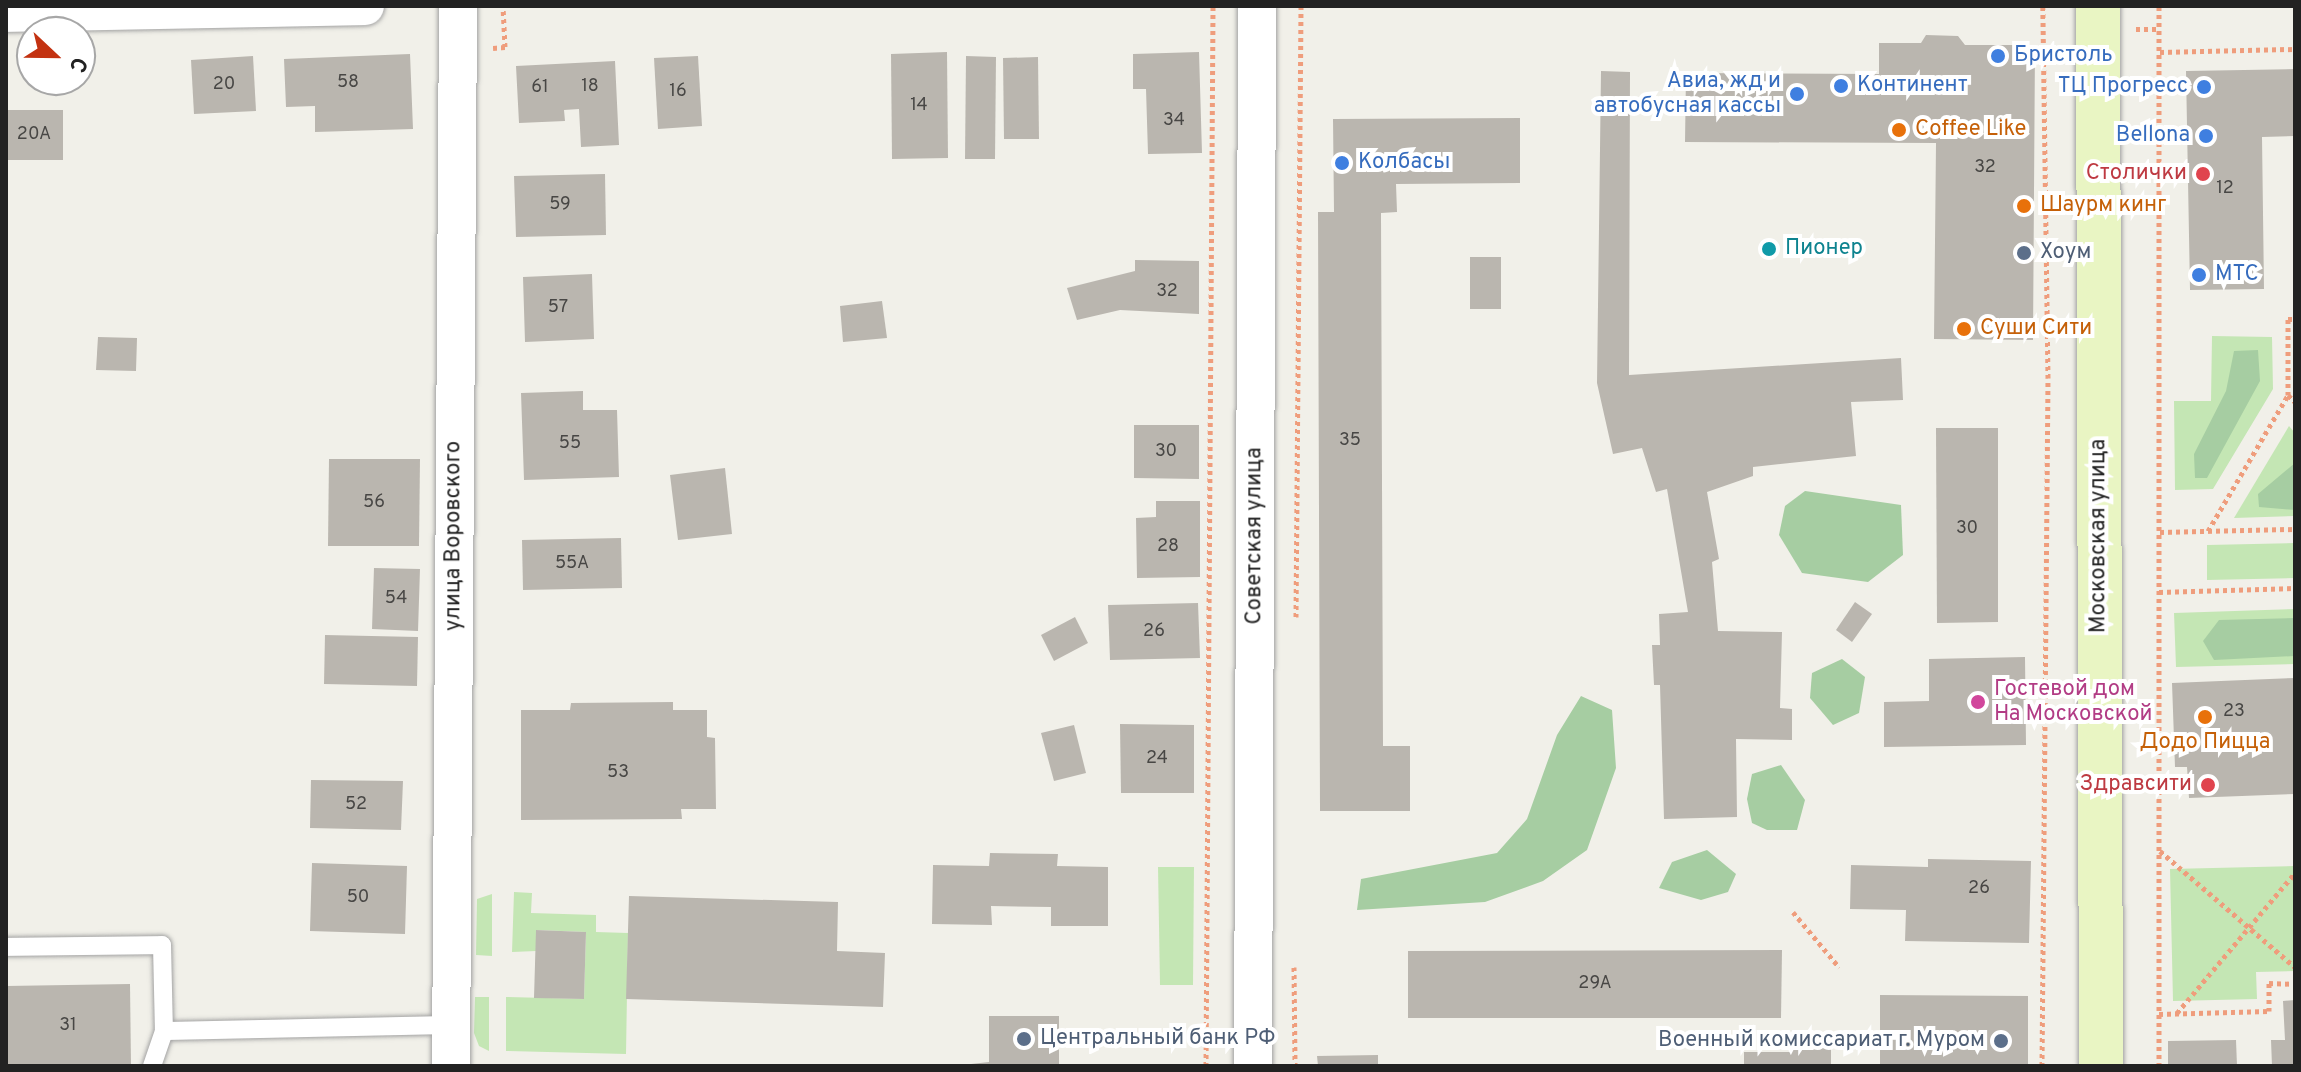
<!DOCTYPE html>
<html>
<head>
<meta charset="utf-8">
<style>
  body { margin:0 }
  #map { position:relative; width:2301px; height:1072px; overflow:hidden; background:#f1f0e9; font-family:Overpass,sans-serif }
  div>[style] { position:absolute }
  .grass>* { inset:0; background:#c4e6b4 }
  .forest>* { inset:0; background:#a6cda2 }
  .building>* { inset:0; background:#bab6af }
  .path>* { height:5px; margin-top:-2.5px; transform-origin:0; background:repeating-linear-gradient(90deg,#ef9d7c 0 4px,transparent 0 8px) }
  .roads { filter:drop-shadow(0 0 2px #a3a3a3) drop-shadow(0 0 2px #a3a3a3) }
  .lane>* { height:18px; margin:-9px; padding:0 9px; transform-origin:9px; border-radius:9px; background:#fff }
  .street>* { height:38px; margin:-19px; padding:0 19px; transform-origin:19px; border-radius:19px; background:#fff }
  .secondary>* { height:44px; margin:-22px; padding:0 22px; transform-origin:22px; border-radius:22px; background:#e9f5c3 }
  .dots>* { width:22px; height:22px; translate:-50% -50%; box-sizing:border-box; border:4px solid #fff; border-radius:50% }
  span { translate:-50% -50%; white-space:nowrap; text-align:center; line-height:1.15; -webkit-text-stroke:8px #fff; paint-order:stroke }
  .number-label { font-size:18px; color:#484745 }
  .number-label span { -webkit-text-stroke-width:0 }
  .shop-label { font-size:22px; color:#366cbe }
  .left { translate:0 -50%; text-align:left }
  .right { translate:-100% -50%; text-align:right }
  .food-label { font-size:22px; color:#c56008 }
  .health-label { font-size:22px; color:#be3a42 }
  .culture-label { font-size:22px; color:#0d838f }
  .service-label { font-size:22px; color:#4e5e75 }
  .street-label { font-size:22px; color:#222 }
  .hotel-label { font-size:22px; color:#b23c85 }
  .frame { position:absolute; inset:0; border:8px solid #222; pointer-events:none }
  .north { position:absolute; left:16px; top:16px; width:80px; height:80px; box-sizing:border-box; background:#fff; border:2px solid #a7a7a7; border-radius:50%; rotate:112deg; font-size:22px; font-weight:700; line-height:32px; text-align:center; color:#222 }
  .north::after { content:''; display:block; margin:auto; width:28px; height:36px; background:#c33211; clip-path:polygon(50% 0,100% 100%,50% 72%,0 100%) }
</style>
</head>
<body>
<div id="map">
  <div class="grass">
    <div style="clip-path:polygon(2212px 336px,2272px 337px,2273px 389px,2213px 489px,2175px 490px,2174px 401px,2211px 401px)"></div>
    <div style="clip-path:polygon(2289px 426px,2295px 433px,2295px 516px,2234px 518px)"></div>
    <div style="clip-path:polygon(2295px 543px,2295px 578px,2207px 580px,2207px 545px)"></div>
    <div style="clip-path:polygon(2295px 609px,2295px 664px,2176px 667px,2174px 613px)"></div>
    <div style="clip-path:polygon(2295px 866px,2295px 971px,2256px 972px,2257px 999px,2173px 1001px,2170px 869px)"></div>
    <div style="clip-path:polygon(1158px 867px,1194px 867px,1193px 985px,1160px 985px)"></div>
    <div style="clip-path:polygon(514px 892px,532px 893px,531px 913px,596px 915px,596px 932px,628px 933px,626px 1054px,506px 1051px,506px 997px,584px 999px,586px 932px,537px 930px,536px 951px,512px 952px)"></div>
    <div style="clip-path:polygon(492px 894px,492px 956px,476px 955px,477px 899px)"></div>
    <div style="clip-path:polygon(475px 997px,489px 997px,489px 1051px,479px 1046px,474px 1033px)"></div>
  </div>
  <div class="forest">
    <div style="clip-path:polygon(2258px 350px,2260px 381px,2207px 478px,2195px 478px,2194px 454px,2226px 391px,2234px 351px)"></div>
    <div style="clip-path:polygon(2295px 463px,2295px 510px,2259px 507px,2258px 494px)"></div>
    <div style="clip-path:polygon(1805px 491px,1901px 505px,1903px 555px,1868px 582px,1802px 573px,1779px 535px,1785px 506px)"></div>
    <div style="clip-path:polygon(2295px 618px,2295px 656px,2214px 660px,2203px 641px,2219px 620px)"></div>
    <div style="clip-path:polygon(1842px 659px,1865px 677px,1859px 713px,1833px 725px,1810px 698px,1812px 673px)"></div>
    <div style="clip-path:polygon(1581px 696px,1612px 710px,1616px 768px,1587px 850px,1543px 881px,1485px 902px,1357px 910px,1361px 879px,1497px 853px,1527px 819px,1557px 735px)"></div>
    <div style="clip-path:polygon(1781px 765px,1805px 800px,1797px 830px,1767px 830px,1752px 823px,1747px 799px,1752px 774px)"></div>
    <div style="clip-path:polygon(1707px 850px,1736px 874px,1728px 892px,1701px 900px,1659px 888px,1672px 862px)"></div>
  </div>
  <div class="building">
    <div style="clip-path:polygon(1926px 35px,1958px 36px,1965px 45px,2035px 45px,2033px 340px,1934px 339px,1936px 143px,1685px 142px,1686px 73px,1879px 74px,1879px 43px,1921px 43px)"></div>
    <div style="clip-path:polygon(947px 52px,948px 158px,892px 159px,891px 54px)"></div>
    <div style="clip-path:polygon(1199px 52px,1202px 153px,1148px 154px,1146px 89px,1133px 89px,1133px 54px)"></div>
    <div style="clip-path:polygon(410px 54px,413px 129px,315px 132px,315px 106px,286px 107px,284px 59px)"></div>
    <div style="clip-path:polygon(253px 56px,256px 111px,194px 114px,191px 60px)"></div>
    <div style="clip-path:polygon(698px 56px,702px 126px,658px 129px,654px 58px)"></div>
    <div style="clip-path:polygon(966px 56px,996px 57px,995px 159px,965px 159px)"></div>
    <div style="clip-path:polygon(1038px 57px,1039px 139px,1004px 139px,1003px 58px)"></div>
    <div style="clip-path:polygon(615px 61px,619px 145px,581px 147px,579px 109px,564px 110px,565px 121px,519px 123px,516px 66px)"></div>
    <div style="clip-path:polygon(2295px 69px,2295px 136px,2262px 137px,2264px 289px,2190px 290px,2186px 71px)"></div>
    <div style="clip-path:polygon(1601px 71px,1630px 72px,1629px 375px,1901px 358px,1903px 400px,1851px 402px,1856px 456px,1753px 467px,1753px 476px,1707px 492px,1719px 559px,1712px 562px,1718px 631px,1782px 632px,1780px 708px,1792px 709px,1792px 740px,1736px 739px,1737px 817px,1664px 819px,1660px 685px,1654px 685px,1652px 645px,1660px 645px,1659px 614px,1688px 612px,1667px 489px,1656px 492px,1642px 448px,1613px 454px,1597px 383px)"></div>
    <div style="clip-path:polygon(6px 110px,63px 110px,63px 160px,6px 160px)"></div>
    <div style="clip-path:polygon(1520px 118px,1520px 183px,1396px 184px,1397px 212px,1381px 213px,1383px 746px,1410px 746px,1410px 811px,1320px 811px,1318px 212px,1334px 212px,1333px 119px)"></div>
    <div style="clip-path:polygon(605px 174px,606px 235px,516px 237px,514px 176px)"></div>
    <div style="clip-path:polygon(1470px 257px,1501px 257px,1501px 309px,1470px 309px)"></div>
    <div style="clip-path:polygon(1135px 260px,1199px 261px,1199px 314px,1120px 310px,1077px 320px,1067px 288px,1135px 271px)"></div>
    <div style="clip-path:polygon(592px 274px,594px 339px,525px 342px,523px 277px)"></div>
    <div style="clip-path:polygon(882px 301px,887px 338px,843px 342px,840px 306px)"></div>
    <div style="clip-path:polygon(98px 337px,137px 338px,136px 371px,96px 370px)"></div>
    <div style="clip-path:polygon(583px 391px,583px 410px,617px 410px,619px 477px,524px 480px,521px 393px)"></div>
    <div style="clip-path:polygon(1134px 425px,1199px 425px,1199px 479px,1134px 478px)"></div>
    <div style="clip-path:polygon(1936px 428px,1998px 428px,1998px 622px,1937px 623px)"></div>
    <div style="clip-path:polygon(329px 459px,420px 459px,419px 546px,328px 546px)"></div>
    <div style="clip-path:polygon(725px 468px,732px 534px,678px 540px,670px 475px)"></div>
    <div style="clip-path:polygon(1156px 501px,1200px 501px,1200px 577px,1137px 578px,1136px 518px,1156px 517px)"></div>
    <div style="clip-path:polygon(621px 538px,622px 588px,523px 590px,522px 540px)"></div>
    <div style="clip-path:polygon(374px 568px,420px 569px,418px 631px,372px 629px)"></div>
    <div style="clip-path:polygon(1855px 602px,1872px 614px,1852px 642px,1836px 630px)"></div>
    <div style="clip-path:polygon(1198px 603px,1200px 658px,1110px 660px,1108px 605px)"></div>
    <div style="clip-path:polygon(1075px 617px,1088px 643px,1054px 661px,1041px 635px)"></div>
    <div style="clip-path:polygon(325px 635px,418px 637px,417px 686px,324px 684px)"></div>
    <div style="clip-path:polygon(2025px 657px,2026px 745px,1884px 747px,1884px 702px,1929px 701px,1929px 659px)"></div>
    <div style="clip-path:polygon(2295px 678px,2295px 794px,2189px 798px,2187px 767px,2175px 767px,2172px 683px)"></div>
    <div style="clip-path:polygon(673px 702px,673px 710px,707px 710px,707px 737px,715px 738px,716px 809px,681px 809px,682px 819px,521px 820px,521px 710px,570px 710px,571px 703px)"></div>
    <div style="clip-path:polygon(1120px 724px,1194px 725px,1194px 793px,1121px 793px)"></div>
    <div style="clip-path:polygon(1074px 725px,1086px 773px,1054px 781px,1041px 733px)"></div>
    <div style="clip-path:polygon(311px 780px,403px 781px,401px 830px,310px 828px)"></div>
    <div style="clip-path:polygon(990px 853px,1058px 854px,1057px 866px,1108px 867px,1108px 926px,1051px 926px,1051px 907px,991px 906px,992px 925px,932px 924px,933px 865px,989px 866px)"></div>
    <div style="clip-path:polygon(1928px 859px,2031px 861px,2029px 943px,1905px 941px,1906px 910px,1850px 909px,1851px 865px,1928px 867px)"></div>
    <div style="clip-path:polygon(312px 863px,407px 866px,405px 934px,310px 931px)"></div>
    <div style="clip-path:polygon(629px 896px,838px 902px,837px 951px,885px 953px,883px 1007px,626px 999px)"></div>
    <div style="clip-path:polygon(536px 930px,586px 932px,584px 999px,534px 998px)"></div>
    <div style="clip-path:polygon(1782px 950px,1781px 1018px,1408px 1018px,1408px 951px)"></div>
    <div style="clip-path:polygon(130px 984px,131px 1066px,6px 1066px,6px 986px)"></div>
    <div style="clip-path:polygon(1880px 995px,2028px 996px,2028px 1066px,1880px 1066px)"></div>
    <div style="clip-path:polygon(2295px 1000px,2295px 1066px,2272px 1066px,2271px 1040px,2285px 1040px,2283px 1001px)"></div>
    <div style="clip-path:polygon(989px 1016px,1059px 1016px,1059px 1066px,953px 1066px,989px 1062px)"></div>
    <div style="clip-path:polygon(2236px 1040px,2237px 1066px,2168px 1066px,2168px 1041px)"></div>
    <div style="clip-path:polygon(1790px 1042px,1831px 1042px,1831px 1066px,1744px 1066px,1744px 1052px,1790px 1052px)"></div>
    <div style="clip-path:polygon(1378px 1055px,1378px 1066px,1318px 1066px,1317px 1056px)"></div>
  </div>
  <div class="path">
    <div style="left:2136px;top:29px;width:24px"></div>
    <div style="left:493px;top:48px;width:12px;rotate:-5deg"></div>
    <div style="left:505px;top:47px;width:41px;rotate:-92.8deg"></div>
    <div style="left:2160px;top:52px;width:135px;rotate:-1.3deg"></div>
    <div style="left:2288px;top:395px;width:10px;rotate:45deg"></div>
    <div style="left:2208px;top:531px;width:158px;rotate:-59.5deg"></div>
    <div style="left:2288px;top:395px;width:76px;rotate:-90deg"></div>
    <div style="left:2288px;top:319px;width:7px"></div>
    <div style="left:2160px;top:532px;width:135px;rotate:-1.3deg"></div>
    <div style="left:2159px;top:592px;width:136px;rotate:-1.7deg"></div>
    <div style="left:1296px;top:617px;width:611px;rotate:-89.53deg"></div>
    <div style="left:2160px;top:851px;width:178px;rotate:40.7deg"></div>
    <div style="left:1793px;top:912px;width:72px;rotate:50.1deg"></div>
    <div style="left:1294px;top:967px;width:99px;rotate:89.4deg"></div>
    <div style="left:2177px;top:1013px;width:183px;rotate:-49.9deg"></div>
    <div style="left:2159px;top:1014px;width:110px;rotate:-1.6deg"></div>
    <div style="left:2269px;top:1011px;width:28px;rotate:-90deg"></div>
    <div style="left:2269px;top:983px;width:26px;rotate:2deg"></div>
    <div style="left:1206px;top:1066px;width:1060px;rotate:-89.62deg"></div>
    <div style="left:2042px;top:1066px;width:688px;rotate:-89.5deg"></div>
    <div style="left:2048px;top:378px;width:372px;rotate:-90.8deg"></div>
    <div style="left:2159px;top:1066px;width:1060px;rotate:-90deg"></div>
  </div>
  <div class="roads">
    <div class="lane">
      <div style="left:6px;top:947px;width:156px;rotate:-0.7deg"></div>
      <div style="left:162px;top:945px;width:86px;rotate:88.7deg"></div>
      <div style="left:152px;top:1066px;width:37px;rotate:-71deg"></div>
      <div style="left:164px;top:1031px;width:287px;rotate:-1.2deg"></div>
    </div>
    <div class="street">
      <div style="left:6px;top:13px;width:359px;rotate:-1.1deg"></div>
      <div style="left:451px;top:1066px;width:1060px;rotate:-89.62deg"></div>
      <div style="left:1253px;top:1066px;width:1060px;rotate:-89.78deg"></div>
    </div>
    <div class="secondary">
      <div style="left:2098px;top:6px;width:1060px;rotate:89.84deg"></div>
    </div>
  </div>
  <div class="dots">
    <div style="left:1998px;top:56px;background:#3f7fe0"></div>
    <div style="left:1841px;top:86px;background:#3f7fe0"></div>
    <div style="left:2204px;top:87px;background:#3f7fe0"></div>
    <div style="left:1797px;top:94px;background:#3f7fe0"></div>
    <div style="left:1899px;top:130px;background:#e8710a"></div>
    <div style="left:2206px;top:136px;background:#3f7fe0"></div>
    <div style="left:1342px;top:163px;background:#3f7fe0"></div>
    <div style="left:2203px;top:174px;background:#e0444e"></div>
    <div style="left:2024px;top:206px;background:#e8710a"></div>
    <div style="left:1769px;top:249px;background:#0f9aa8"></div>
    <div style="left:2024px;top:253px;background:#5c6f8a"></div>
    <div style="left:2199px;top:275px;background:#3f7fe0"></div>
    <div style="left:1964px;top:329px;background:#e8710a"></div>
    <div style="left:1978px;top:702px;background:#d1479c"></div>
    <div style="left:2205px;top:717px;background:#e8710a"></div>
    <div style="left:2208px;top:785px;background:#e0444e"></div>
    <div style="left:1024px;top:1039px;background:#5c6f8a"></div>
    <div style="left:2001px;top:1041px;background:#5c6f8a"></div>
  </div>
  <div class="number-label">
    <span style="left:348px;top:83px">58</span>
    <span style="left:224px;top:85px">20</span>
    <span style="left:590px;top:87px">18</span>
    <span style="left:540px;top:88px">61</span>
    <span style="left:678px;top:92px">16</span>
    <span style="left:919px;top:106px">14</span>
    <span style="left:1174px;top:121px">34</span>
    <span style="left:34px;top:135px">20А</span>
    <span style="left:1985px;top:168px">32</span>
    <span style="left:2225px;top:189px">12</span>
    <span style="left:560px;top:205px">59</span>
    <span style="left:1167px;top:292px">32</span>
    <span style="left:558px;top:308px">57</span>
    <span style="left:1350px;top:441px">35</span>
    <span style="left:570px;top:444px">55</span>
    <span style="left:1166px;top:452px">30</span>
    <span style="left:374px;top:503px">56</span>
    <span style="left:1967px;top:529px">30</span>
    <span style="left:1168px;top:547px">28</span>
    <span style="left:572px;top:564px">55А</span>
    <span style="left:396px;top:599px">54</span>
    <span style="left:1154px;top:632px">26</span>
    <span style="left:2234px;top:712px">23</span>
    <span style="left:1157px;top:759px">24</span>
    <span style="left:618px;top:773px">53</span>
    <span style="left:356px;top:805px">52</span>
    <span style="left:1979px;top:889px">26</span>
    <span style="left:358px;top:898px">50</span>
    <span style="left:1595px;top:984px">29А</span>
    <span style="left:68px;top:1026px">31</span>
  </div>
  <div class="shop-label">
    <span class="left" style="left:2014px;top:56px">Бристоль</span>
    <span class="right" style="left:1781px;top:94px">Авиа, жд и<br>автобусная кассы</span>
    <span class="left" style="left:1857px;top:86px">Континент</span>
    <span class="right" style="left:2188px;top:87px">ТЦ Прогресс</span>
    <span class="right" style="left:2190px;top:136px">Bellona</span>
    <span class="left" style="left:1358px;top:163px">Колбасы</span>
    <span class="left" style="left:2215px;top:275px">МТС</span>
  </div>
  <div class="food-label">
    <span class="left" style="left:1915px;top:130px">Coffee Like</span>
    <span class="left" style="left:2040px;top:206px">Шаурм кинг</span>
    <span class="left" style="left:1980px;top:329px">Суши Сити</span>
    <span style="left:2205px;top:743px">Додо Пицца</span>
  </div>
  <div class="health-label">
    <span class="right" style="left:2187px;top:174px">Столички</span>
    <span class="right" style="left:2192px;top:785px">Здравсити</span>
  </div>
  <div class="culture-label">
    <span class="left" style="left:1785px;top:249px">Пионер</span>
  </div>
  <div class="service-label">
    <span class="left" style="left:2040px;top:253px">Хоум</span>
    <span class="left" style="left:1040px;top:1039px">Центральный банк РФ</span>
    <span class="right" style="left:1985px;top:1041px">Военный комиссариат г. Муром</span>
  </div>
  <div class="street-label">
    <span style="left:454px;top:536px;rotate:-90deg">улица Воровского</span>
    <span style="left:1255px;top:536px;rotate:-90deg">Советская улица</span>
    <span style="left:2099px;top:536px;rotate:-90deg">Московская улица</span>
  </div>
  <div class="hotel-label">
    <span class="left" style="left:1994px;top:702px">Гостевой дом<br>На Московской</span>
  </div>
  <div class="frame"></div>
  <div class="north">С</div>
</div>
</body>
</html>
